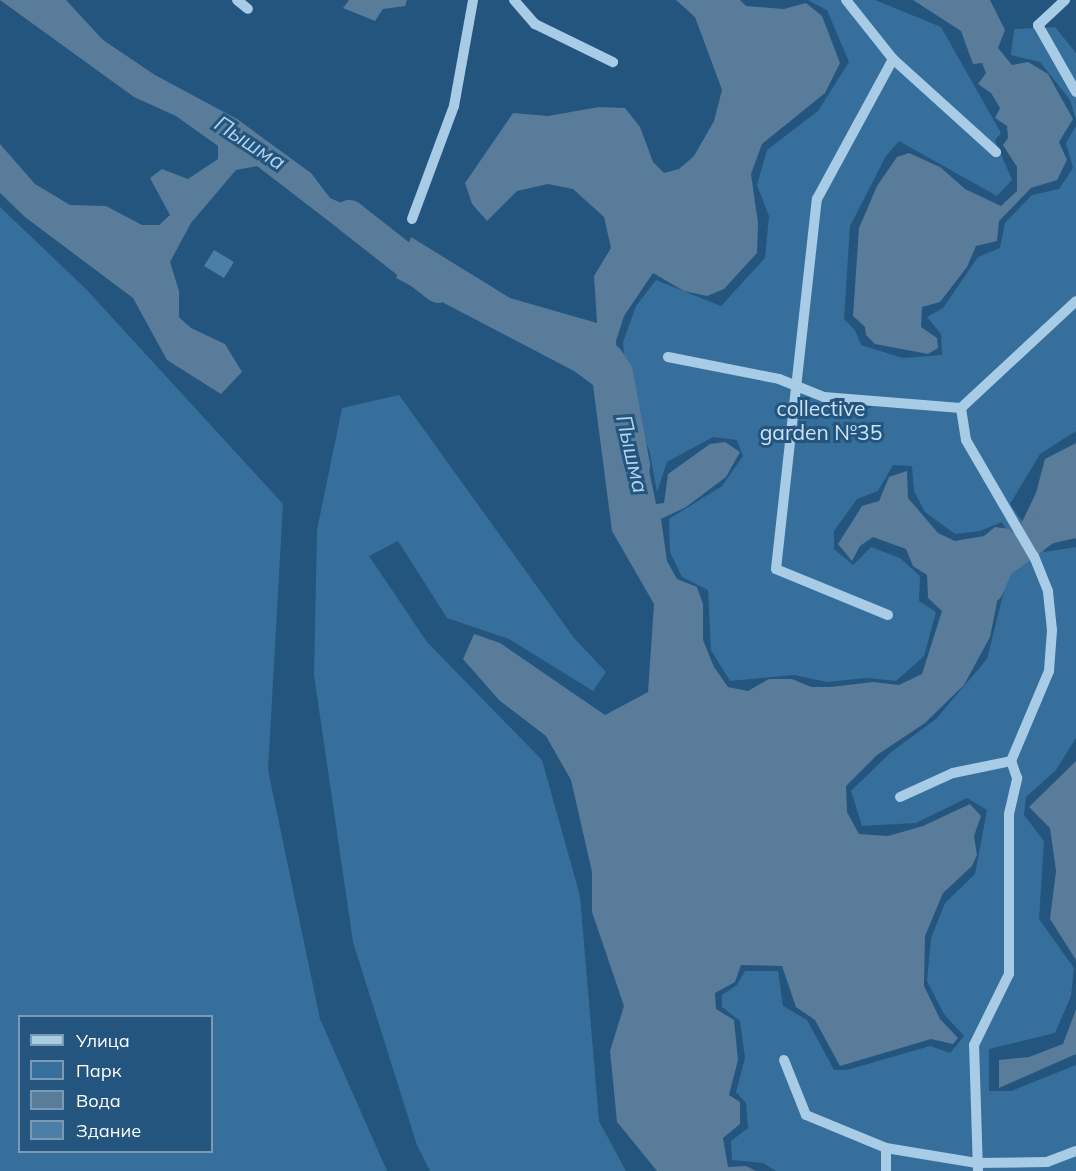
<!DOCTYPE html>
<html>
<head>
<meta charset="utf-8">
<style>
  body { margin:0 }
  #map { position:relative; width:1076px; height:1171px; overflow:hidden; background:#23557e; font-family:Mulish,sans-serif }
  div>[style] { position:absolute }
  .green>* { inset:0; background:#366f9c }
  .water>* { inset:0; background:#587c99 }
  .river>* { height:33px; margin:-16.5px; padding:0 16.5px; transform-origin:16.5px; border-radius:16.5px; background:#587c99 }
  .building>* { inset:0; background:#4b7fa7 }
  .minor>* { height:10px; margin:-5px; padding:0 5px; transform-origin:5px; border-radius:5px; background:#a8cbe6 }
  span { translate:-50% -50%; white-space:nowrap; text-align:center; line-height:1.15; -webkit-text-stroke:6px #23557e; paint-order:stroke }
  .park-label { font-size:21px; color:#cbe3f5 }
  .water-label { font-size:22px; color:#b3d4ee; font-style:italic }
  .legend { position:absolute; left:18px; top:1015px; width:195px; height:138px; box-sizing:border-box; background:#23557e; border:2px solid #7b99b2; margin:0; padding:8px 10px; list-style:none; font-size:18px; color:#fff }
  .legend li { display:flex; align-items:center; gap:12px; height:30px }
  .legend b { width:30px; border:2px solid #7b99b2 }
</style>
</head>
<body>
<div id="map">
  <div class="green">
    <div style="clip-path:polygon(808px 0,875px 0,941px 27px,1001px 133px,995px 140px,1012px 180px,997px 196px,899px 141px,886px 156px,850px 226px,844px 319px,855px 330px,861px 345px,903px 358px,942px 355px,941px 334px,927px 317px,943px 308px,978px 257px,1000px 248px,1005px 223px,1032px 195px,1059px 189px,1073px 168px,1066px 143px,1076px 126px,1076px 431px,1040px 454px,1010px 504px,1044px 552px,1076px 547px,1076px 738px,1056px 770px,1026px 797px,1024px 815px,1044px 841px,1039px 919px,1074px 968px,1071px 996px,1055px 1033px,989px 1049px,989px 1091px,1011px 1091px,1076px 1065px,1076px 1171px,776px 1171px,763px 1163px,732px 1160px,731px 1141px,748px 1128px,746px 1103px,736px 1092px,745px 1058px,740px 1021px,722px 1007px,722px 995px,737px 985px,745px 971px,778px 971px,783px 1006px,807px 1020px,834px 1070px,847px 1070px,930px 1046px,950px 1053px,964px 1036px,944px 1014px,927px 981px,931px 938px,945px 903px,975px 874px,987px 810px,967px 798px,916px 823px,862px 826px,851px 791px,890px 753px,936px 719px,987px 659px,1008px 575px,1021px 554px,1002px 522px,980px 531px,955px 534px,925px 512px,914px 491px,912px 466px,893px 465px,878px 491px,857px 499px,834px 531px,834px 549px,853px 565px,871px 547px,900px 558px,920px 576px,919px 601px,936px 612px,924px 656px,896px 681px,867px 678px,827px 682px,794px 675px,730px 681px,711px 650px,708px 590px,682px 577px,670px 552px,669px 519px,722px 486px,743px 456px,737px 440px,713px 437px,667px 462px,657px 492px,649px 449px,628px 414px,623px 342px,636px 306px,656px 280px,721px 306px,765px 258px,769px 216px,757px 185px,767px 150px,818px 111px,849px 62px,827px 10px)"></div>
    <div style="clip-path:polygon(1055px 27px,1076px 53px,1076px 120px,1070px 100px,1040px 62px,1011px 55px,1014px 29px)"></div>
    <div style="clip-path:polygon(evenodd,0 207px,86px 289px,283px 504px,268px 770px,320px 1019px,387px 1171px,0 1171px,0 207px,20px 1016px,212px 1016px,212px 1152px,20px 1152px,20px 1016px)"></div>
    <div style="clip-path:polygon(399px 395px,574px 638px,606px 672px,593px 691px,509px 639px,447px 618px,398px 541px,369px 556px,427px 642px,542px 760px,580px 896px,599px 1121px,626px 1171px,430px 1171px,417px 1145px,353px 942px,314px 675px,317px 530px,342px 408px)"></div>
  </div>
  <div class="water">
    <div style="clip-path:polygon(0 0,66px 0,103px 40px,155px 75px,237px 119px,311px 173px,330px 198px,360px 211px,393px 235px,374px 256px,257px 166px,236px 170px,191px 223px,170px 262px,179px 291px,179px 317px,191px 328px,225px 344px,242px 372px,221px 394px,167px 360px,133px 298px,25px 217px,0 193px,0 144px,35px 184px,70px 205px,106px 206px,142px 225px,159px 225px,170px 215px,150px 178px,162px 169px,188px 179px,218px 159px,218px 146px,176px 116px,134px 97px)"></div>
    <div style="clip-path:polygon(349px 0,407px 0,405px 6px,383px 9px,375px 21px,343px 8px)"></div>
    <div style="clip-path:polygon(676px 0,740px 0,746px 6px,784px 9px,806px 3px,822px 16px,840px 63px,825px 93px,762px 144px,751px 174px,758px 223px,757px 253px,724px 289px,707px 296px,684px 291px,653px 273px,624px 316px,616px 341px,622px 420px,645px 451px,656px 504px,664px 503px,668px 474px,710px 444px,725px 442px,740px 452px,726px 477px,686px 507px,661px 519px,667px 561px,677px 579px,697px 587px,703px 604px,703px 640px,714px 667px,728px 687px,748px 691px,769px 679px,792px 679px,811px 687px,830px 687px,873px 682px,899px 685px,922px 674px,942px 611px,928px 598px,927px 575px,913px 566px,906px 549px,873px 537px,860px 546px,852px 561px,838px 544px,862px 506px,879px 501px,889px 477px,907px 471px,908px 498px,938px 533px,955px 541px,984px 536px,995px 527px,1010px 529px,1017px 543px,999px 592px,990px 637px,964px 685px,925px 723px,877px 755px,846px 786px,847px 812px,859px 834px,888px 836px,923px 826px,970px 804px,981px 816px,974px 836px,977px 855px,972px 866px,943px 893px,925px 936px,924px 986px,940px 1019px,958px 1038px,953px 1044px,931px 1039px,840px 1066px,815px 1020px,796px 1007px,782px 966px,741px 965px,735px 982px,715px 993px,716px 1009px,734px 1020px,738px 1060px,729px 1095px,740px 1102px,740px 1124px,723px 1138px,728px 1167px,746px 1166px,756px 1171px,657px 1171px,617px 1122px,610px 1051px,624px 1006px,592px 912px,592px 872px,571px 780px,546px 736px,499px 700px,463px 659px,474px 634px,500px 643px,605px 715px,648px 692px,654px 604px,612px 531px,593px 385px,574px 371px,396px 278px,411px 237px,510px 298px,597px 323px,594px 276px,611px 248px,604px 217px,573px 189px,548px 184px,517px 191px,487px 221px,472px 204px,465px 183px,513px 113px,548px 116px,599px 107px,625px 108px,640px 127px,653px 162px,664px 173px,679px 169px,694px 156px,714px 121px,722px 90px,695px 17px)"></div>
    <div style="clip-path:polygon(913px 0,990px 0,1005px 30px,998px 48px,1012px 65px,1028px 62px,1048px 74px,1073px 119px,1059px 142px,1067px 160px,1057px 180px,1031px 188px,999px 221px,997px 241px,976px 246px,967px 267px,940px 302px,922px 307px,921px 327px,937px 338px,938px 348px,928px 354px,875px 344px,866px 335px,865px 327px,853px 316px,859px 228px,877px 186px,897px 157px,909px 153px,940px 167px,965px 189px,1001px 206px,1017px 191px,1017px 167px,1003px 145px,1008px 138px,1007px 126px,995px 118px,1000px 108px,991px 93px,978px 84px,986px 73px,982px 63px,973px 64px,961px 31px)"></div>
    <div style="clip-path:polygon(1076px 443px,1076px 538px,1041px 546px,1021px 524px,1036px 493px,1045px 459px)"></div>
    <div style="clip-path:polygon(1076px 761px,1076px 960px,1050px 919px,1056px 871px,1050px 828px,1029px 807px)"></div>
    <div style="clip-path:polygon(1076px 1009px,1076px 1054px,999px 1088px,999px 1060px,1029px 1057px,1063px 1044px)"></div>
  </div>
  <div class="river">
    <div style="left:349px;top:216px;width:113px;rotate:38.2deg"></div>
    <div style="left:607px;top:359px;width:17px;rotate:57deg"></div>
    <div style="left:616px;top:373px;width:94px;rotate:79.5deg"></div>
    <div style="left:987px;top:587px;width:26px;rotate:-67deg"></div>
    <div style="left:997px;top:563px;width:66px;rotate:-36.3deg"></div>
    <div style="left:1050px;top:524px;width:28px;rotate:-23deg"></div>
  </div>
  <div class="building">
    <div style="clip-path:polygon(214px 250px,234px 262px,224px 278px,204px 266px)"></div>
  </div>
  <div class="minor">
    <div style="left:237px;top:0;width:14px;rotate:39deg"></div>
    <div style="left:514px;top:0;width:32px;rotate:49deg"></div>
    <div style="left:535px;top:24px;width:87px;rotate:26deg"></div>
    <div style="left:846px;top:0;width:75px;rotate:51.5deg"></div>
    <div style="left:893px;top:59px;width:139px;rotate:42.1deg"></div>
    <div style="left:1065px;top:0;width:37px;rotate:137deg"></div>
    <div style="left:1038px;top:25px;width:77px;rotate:60.4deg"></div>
    <div style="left:412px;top:219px;width:121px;rotate:-69.6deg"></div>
    <div style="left:454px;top:106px;width:108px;rotate:-79.8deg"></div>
    <div style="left:668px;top:357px;width:113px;rotate:11.2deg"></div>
    <div style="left:779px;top:379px;width:48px;rotate:21.8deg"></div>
    <div style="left:824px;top:397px;width:137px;rotate:4.6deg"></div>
    <div style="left:888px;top:615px;width:121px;rotate:-157.7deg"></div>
    <div style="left:776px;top:569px;width:372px;rotate:-83.7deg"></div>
    <div style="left:817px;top:199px;width:159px;rotate:-61.5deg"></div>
    <div style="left:900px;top:797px;width:58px;rotate:-24.4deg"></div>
    <div style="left:953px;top:773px;width:59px;rotate:-11.7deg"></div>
    <div style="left:784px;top:1060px;width:59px;rotate:68.2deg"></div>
    <div style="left:806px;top:1115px;width:87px;rotate:22.4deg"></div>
    <div style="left:886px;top:1148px;width:92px;rotate:9.4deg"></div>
    <div style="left:977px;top:1163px;width:70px;rotate:-0.8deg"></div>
    <div style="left:1047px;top:1162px;width:31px;rotate:-21deg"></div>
    <div style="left:886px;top:1171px;width:23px;rotate:-90deg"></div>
    <div style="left:978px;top:1171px;width:126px;rotate:-91.8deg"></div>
    <div style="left:974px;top:1045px;width:79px;rotate:-63.8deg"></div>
    <div style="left:1009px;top:974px;width:160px;rotate:-90deg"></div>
    <div style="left:1009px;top:814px;width:37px;rotate:-77deg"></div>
    <div style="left:1017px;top:778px;width:18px;rotate:-109deg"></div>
    <div style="left:1011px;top:761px;width:98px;rotate:-67.1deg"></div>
    <div style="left:1049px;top:671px;width:41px;rotate:-85.8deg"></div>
    <div style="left:1052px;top:630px;width:39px;rotate:-96deg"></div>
    <div style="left:1048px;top:591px;width:37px;rotate:-112deg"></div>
    <div style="left:1034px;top:557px;width:135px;rotate:-120.2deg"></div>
    <div style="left:966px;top:440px;width:32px;rotate:-99deg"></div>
    <div style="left:961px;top:408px;width:157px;rotate:-42.9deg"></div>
  </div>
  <div class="park-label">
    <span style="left:821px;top:420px">collective<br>garden №35</span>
  </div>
  <div class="water-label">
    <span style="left:250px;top:143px;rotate:33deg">Пышма</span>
    <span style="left:632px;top:454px;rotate:77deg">Пышма</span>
  </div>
  <ul class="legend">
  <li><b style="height:8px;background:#a8cbe6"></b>Улица</li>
  <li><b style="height:16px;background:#366f9c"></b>Парк</li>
  <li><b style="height:16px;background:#587c99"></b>Вода</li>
  <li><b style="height:16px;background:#4b7fa7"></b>Здание</li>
  </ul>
</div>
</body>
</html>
